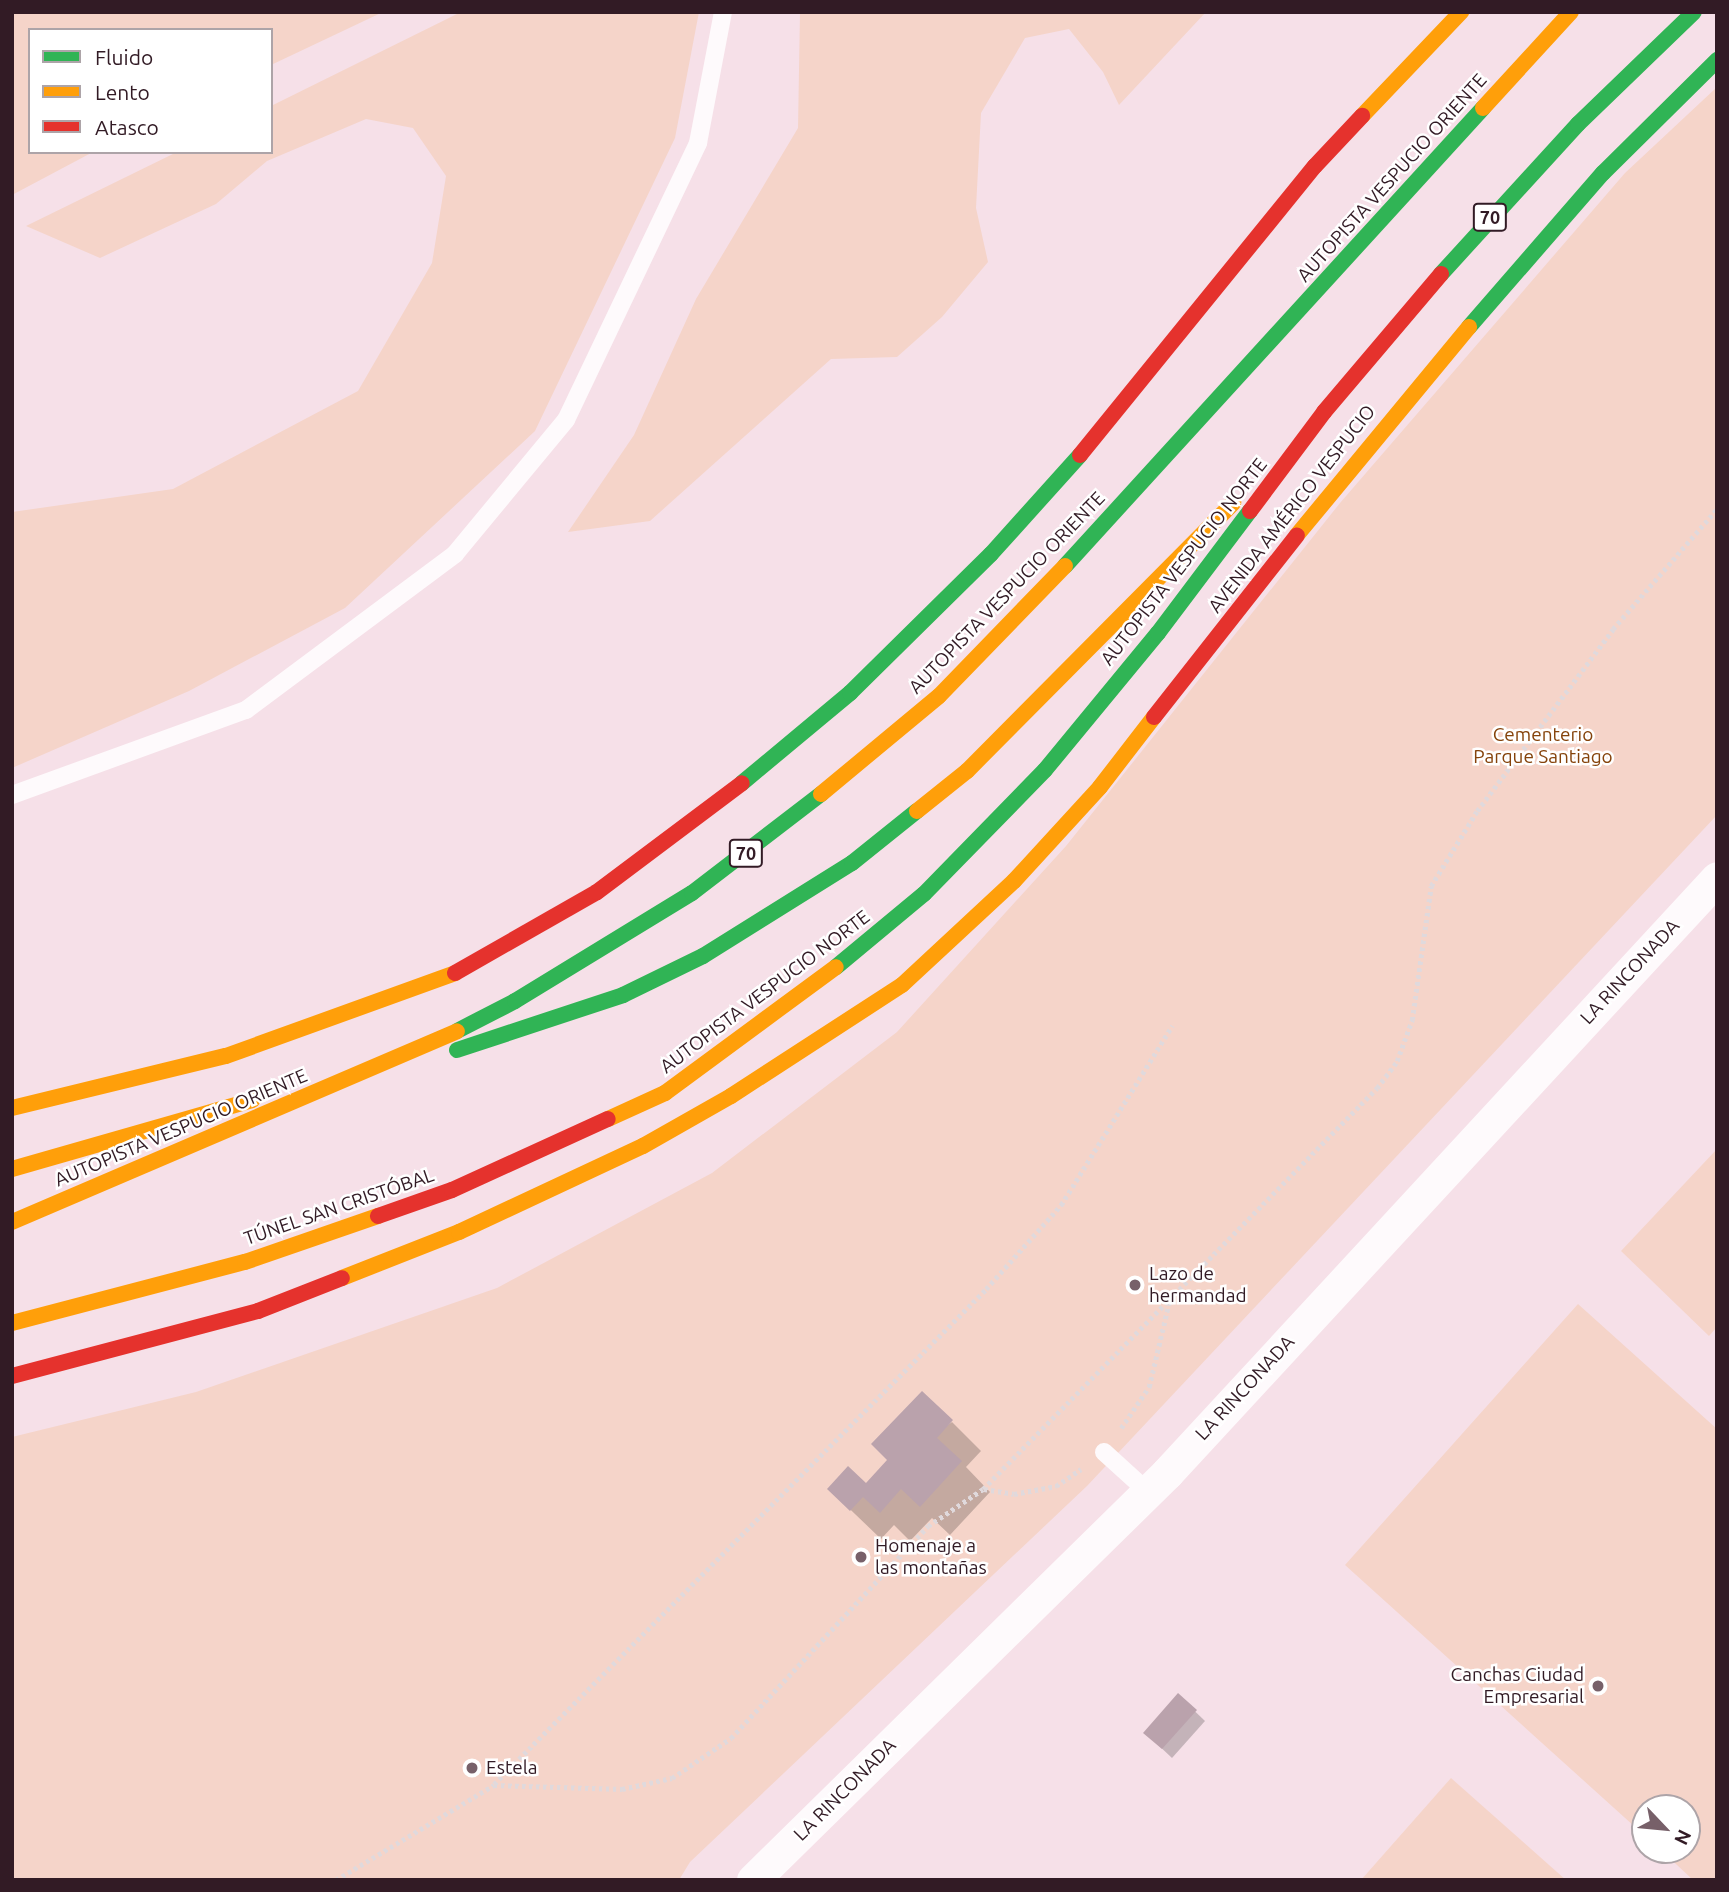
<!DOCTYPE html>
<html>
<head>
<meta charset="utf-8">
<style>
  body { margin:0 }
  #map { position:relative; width:1729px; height:1892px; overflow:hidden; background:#f6e0e8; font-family:Ubuntu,sans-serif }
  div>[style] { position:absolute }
  .green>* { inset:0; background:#f5d4c9 }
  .shadow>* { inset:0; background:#0003 }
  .building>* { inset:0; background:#baa2ac }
  .path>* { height:4.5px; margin-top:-2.25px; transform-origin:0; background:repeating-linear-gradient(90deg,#e0d9dc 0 3.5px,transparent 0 7px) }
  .lane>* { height:18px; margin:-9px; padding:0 9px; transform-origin:9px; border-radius:9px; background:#fefafc }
  .street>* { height:33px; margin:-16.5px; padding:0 16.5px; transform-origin:16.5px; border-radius:16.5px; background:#fefafc }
  .fast>* { height:16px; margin:-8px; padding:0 8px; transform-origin:8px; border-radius:8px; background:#30b455 }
  .slow>* { height:16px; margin:-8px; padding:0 8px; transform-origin:8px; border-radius:8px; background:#ff9f0a }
  .jam>* { height:16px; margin:-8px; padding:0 8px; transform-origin:8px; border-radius:8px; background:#e5322d }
  .dots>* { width:19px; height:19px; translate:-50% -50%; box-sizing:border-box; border:4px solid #fff; border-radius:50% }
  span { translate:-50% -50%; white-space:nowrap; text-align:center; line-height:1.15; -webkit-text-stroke:5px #fff; paint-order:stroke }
  .shield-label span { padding:2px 5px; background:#fff; border:2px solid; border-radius:5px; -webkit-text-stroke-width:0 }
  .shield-label { font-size:18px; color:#321b25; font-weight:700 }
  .street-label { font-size:19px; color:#321b25 }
  .park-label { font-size:19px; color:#85430b }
  .poi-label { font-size:19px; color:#321b25 }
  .left { translate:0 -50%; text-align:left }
  .right { translate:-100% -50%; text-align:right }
  .frame { position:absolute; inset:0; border:14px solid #321b25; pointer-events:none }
  .legend { position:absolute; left:28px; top:28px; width:245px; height:126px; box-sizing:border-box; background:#fff; border:2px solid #ada4a8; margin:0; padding:9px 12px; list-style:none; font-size:21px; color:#321b25 }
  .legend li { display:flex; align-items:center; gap:14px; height:35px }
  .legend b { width:35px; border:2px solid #ada4a8 }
  .north { position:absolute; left:1631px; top:1794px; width:70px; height:70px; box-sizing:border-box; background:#fff; border:2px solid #ada4a8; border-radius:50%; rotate:116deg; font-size:19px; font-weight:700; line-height:28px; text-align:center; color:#321b25 }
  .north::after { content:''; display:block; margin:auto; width:24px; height:32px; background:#776069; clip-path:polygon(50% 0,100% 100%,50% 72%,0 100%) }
</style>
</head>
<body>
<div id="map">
  <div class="green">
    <div style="clip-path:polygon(12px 12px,383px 12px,271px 65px,271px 30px,30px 30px,30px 152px,93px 152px,12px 195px)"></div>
    <div style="clip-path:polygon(461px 12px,699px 12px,675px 138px,535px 431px,345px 608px,189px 691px,12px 768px,12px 512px,173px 489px,358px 391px,432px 263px,446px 176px,413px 128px,366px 119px,267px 161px,216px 204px,100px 258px,26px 226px,177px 152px,271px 152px,271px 106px)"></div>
    <div style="clip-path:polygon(800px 12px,1206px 12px,1119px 105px,1103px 72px,1069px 29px,1025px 38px,981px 113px,976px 208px,988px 262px,942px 317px,897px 357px,831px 359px,650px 521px,568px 532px,634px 435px,696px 299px,798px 128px)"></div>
    <div style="clip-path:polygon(1717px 87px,1717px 815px,1087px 1486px,690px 1862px,679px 1880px,12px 1880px,12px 1437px,196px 1392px,497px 1288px,712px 1173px,897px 1032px,1066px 846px,1340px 503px,1625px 173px)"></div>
    <div style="clip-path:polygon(1717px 1149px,1717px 1327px,1709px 1336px,1621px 1251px)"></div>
    <div style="clip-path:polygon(1578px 1304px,1717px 1429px,1717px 1880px,1693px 1880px,1661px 1850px,1687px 1850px,1687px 1808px,1645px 1808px,1645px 1836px,1345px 1565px)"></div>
    <div style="clip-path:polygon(1451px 1778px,1566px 1880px,1361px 1880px)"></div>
  </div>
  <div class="shadow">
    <div style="clip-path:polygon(952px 1422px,981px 1451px,966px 1467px,990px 1492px,950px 1535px,932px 1518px,910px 1541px,894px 1525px,881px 1539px,829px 1489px,866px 1485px)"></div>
    <div style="clip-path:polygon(1178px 1695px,1205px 1721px,1172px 1758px,1155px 1742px)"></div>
  </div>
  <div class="building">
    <div style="clip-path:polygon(922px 1391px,953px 1420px,937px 1438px,962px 1461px,920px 1507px,901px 1489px,880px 1513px,863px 1497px,850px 1511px,827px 1489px,848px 1466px,866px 1483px,887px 1460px,871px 1444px)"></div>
    <div style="clip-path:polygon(1178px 1693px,1197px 1710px,1162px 1749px,1143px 1733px)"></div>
  </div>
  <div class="path">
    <div style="left:1121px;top:1428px;width:50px;rotate:-55.7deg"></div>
    <div style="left:1149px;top:1387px;width:91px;rotate:-76.7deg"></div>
    <div style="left:984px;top:1489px;width:30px;rotate:9deg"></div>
    <div style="left:1014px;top:1494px;width:43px;rotate:-10.8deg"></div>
    <div style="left:1056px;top:1486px;width:30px;rotate:-34deg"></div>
    <div style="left:494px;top:1784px;width:698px;rotate:-45.17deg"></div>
    <div style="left:986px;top:1289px;width:113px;rotate:-48.2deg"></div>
    <div style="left:1061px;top:1205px;width:211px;rotate:-58.2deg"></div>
    <div style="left:336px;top:1880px;width:184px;rotate:-31deg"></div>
    <div style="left:494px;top:1785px;width:128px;rotate:1.8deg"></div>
    <div style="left:622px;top:1789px;width:51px;rotate:-12.4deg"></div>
    <div style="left:672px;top:1778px;width:71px;rotate:-34.1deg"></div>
    <div style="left:731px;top:1738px;width:289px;rotate:-47.1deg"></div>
    <div style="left:928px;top:1526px;width:66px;rotate:-33.9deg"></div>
    <div style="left:983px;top:1489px;width:562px;rotate:-45.5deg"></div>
    <div style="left:1377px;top:1088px;width:34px;rotate:-53deg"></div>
    <div style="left:1397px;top:1061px;width:44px;rotate:-69.9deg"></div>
    <div style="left:1412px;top:1020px;width:135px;rotate:-81.9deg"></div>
    <div style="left:1431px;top:886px;width:88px;rotate:-58.5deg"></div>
    <div style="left:1477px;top:811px;width:227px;rotate:-53.2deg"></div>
    <div style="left:1613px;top:629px;width:159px;rotate:-49.1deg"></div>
  </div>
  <div class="lane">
    <div style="left:12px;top:795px;width:249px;rotate:-20deg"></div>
    <div style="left:246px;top:710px;width:261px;rotate:-36.7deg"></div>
    <div style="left:455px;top:554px;width:174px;rotate:-50.4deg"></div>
    <div style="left:566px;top:420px;width:307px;rotate:-64.5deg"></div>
    <div style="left:698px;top:143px;width:133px;rotate:-79.2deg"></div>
    <div style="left:1104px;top:1452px;width:59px;rotate:42.3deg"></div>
  </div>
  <div class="street">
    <div style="left:753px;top:1880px;width:581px;rotate:-44.51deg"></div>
    <div style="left:1167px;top:1473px;width:810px;rotate:-47.25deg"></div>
  </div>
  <div class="fast">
    <div style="left:1441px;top:274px;width:203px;rotate:-47.6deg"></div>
    <div style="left:1578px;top:124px;width:161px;rotate:-44deg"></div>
    <div style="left:1469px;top:327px;width:204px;rotate:-49deg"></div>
    <div style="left:1603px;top:173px;width:161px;rotate:-44.7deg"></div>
    <div style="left:1065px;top:566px;width:620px;rotate:-47.61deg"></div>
    <div style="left:742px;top:783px;width:141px;rotate:-39.8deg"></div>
    <div style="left:850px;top:693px;width:198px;rotate:-44.6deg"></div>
    <div style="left:991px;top:554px;width:133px;rotate:-48deg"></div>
    <div style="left:836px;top:967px;width:114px;rotate:-39.7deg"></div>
    <div style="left:924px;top:894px;width:173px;rotate:-45.7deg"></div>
    <div style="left:1045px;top:770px;width:178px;rotate:-50.5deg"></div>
    <div style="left:1158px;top:633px;width:153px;rotate:-53deg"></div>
    <div style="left:457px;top:1031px;width:65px;rotate:-27.3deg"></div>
    <div style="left:515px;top:1001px;width:207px;rotate:-31.4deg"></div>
    <div style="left:692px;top:893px;width:163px;rotate:-37.5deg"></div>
    <div style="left:457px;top:1050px;width:175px;rotate:-18.3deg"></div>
    <div style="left:623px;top:995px;width:89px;rotate:-26deg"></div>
    <div style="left:703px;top:956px;width:176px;rotate:-32deg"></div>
    <div style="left:852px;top:863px;width:83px;rotate:-38.7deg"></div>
  </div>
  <div class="slow">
    <div style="left:1483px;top:108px;width:130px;rotate:-47.5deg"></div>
    <div style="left:1362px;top:116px;width:144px;rotate:-46.4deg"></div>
    <div style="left:1297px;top:535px;width:270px;rotate:-50.4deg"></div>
    <div style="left:821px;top:794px;width:153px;rotate:-39.7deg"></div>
    <div style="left:939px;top:696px;width:181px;rotate:-45.9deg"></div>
    <div style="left:917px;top:811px;width:64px;rotate:-38.7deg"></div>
    <div style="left:967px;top:771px;width:378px;rotate:-45.2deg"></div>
    <div style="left:902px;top:985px;width:153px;rotate:-42.9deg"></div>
    <div style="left:1014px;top:881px;width:127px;rotate:-47.5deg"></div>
    <div style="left:1100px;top:787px;width:88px;rotate:-52.4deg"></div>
    <div style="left:12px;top:1108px;width:220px;rotate:-13.7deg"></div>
    <div style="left:226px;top:1056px;width:244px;rotate:-19.9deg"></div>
    <div style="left:608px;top:1119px;width:63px;rotate:-24.5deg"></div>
    <div style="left:665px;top:1093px;width:212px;rotate:-36.4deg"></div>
    <div style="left:12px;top:1169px;width:250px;rotate:-16deg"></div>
    <div style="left:12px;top:1222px;width:484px;rotate:-23.2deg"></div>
    <div style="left:342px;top:1278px;width:126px;rotate:-21.5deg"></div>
    <div style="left:459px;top:1232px;width:203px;rotate:-25.1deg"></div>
    <div style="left:643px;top:1146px;width:101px;rotate:-29.6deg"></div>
    <div style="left:731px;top:1096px;width:204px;rotate:-33deg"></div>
    <div style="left:12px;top:1323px;width:241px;rotate:-14.7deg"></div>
    <div style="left:245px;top:1262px;width:141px;rotate:-19.1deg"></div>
  </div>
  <div class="jam">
    <div style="left:1080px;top:455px;width:372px;rotate:-50.9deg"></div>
    <div style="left:1315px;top:166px;width:69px;rotate:-46.8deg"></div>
    <div style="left:1250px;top:511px;width:124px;rotate:-53.2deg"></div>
    <div style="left:1324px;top:412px;width:181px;rotate:-49.7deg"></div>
    <div style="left:1154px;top:717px;width:231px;rotate:-51.8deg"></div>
    <div style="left:455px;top:973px;width:163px;rotate:-29.7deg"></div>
    <div style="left:597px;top:892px;width:181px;rotate:-36.9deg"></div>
    <div style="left:378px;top:1216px;width:78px;rotate:-19.4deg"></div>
    <div style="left:452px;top:1190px;width:171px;rotate:-24.5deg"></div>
    <div style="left:12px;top:1376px;width:254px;rotate:-14.8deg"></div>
    <div style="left:258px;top:1311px;width:90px;rotate:-21.4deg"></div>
  </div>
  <div class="dots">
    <div style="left:1135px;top:1285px;background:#776069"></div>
    <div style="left:861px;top:1557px;background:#776069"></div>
    <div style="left:1598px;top:1686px;background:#776069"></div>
    <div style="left:472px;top:1768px;background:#776069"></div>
  </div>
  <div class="shield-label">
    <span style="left:1490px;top:217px">70</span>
    <span style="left:746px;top:853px">70</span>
  </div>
  <div class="street-label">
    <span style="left:1392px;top:178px;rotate:-48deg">AUTOPISTA VESPUCIO ORIENTE</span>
    <span style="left:1292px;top:509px;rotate:-52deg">AVENIDA AMÉRICO VESPUCIO</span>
    <span style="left:1184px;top:562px;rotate:-52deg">AUTOPISTA VESPUCIO NORTE</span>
    <span style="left:1007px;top:593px;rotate:-46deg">AUTOPISTA VESPUCIO ORIENTE</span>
    <span style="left:1630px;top:972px;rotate:-47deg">LA RINCONADA</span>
    <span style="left:765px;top:992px;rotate:-37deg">AUTOPISTA VESPUCIO NORTE</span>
    <span style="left:181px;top:1128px;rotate:-23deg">AUTOPISTA VESPUCIO ORIENTE</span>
    <span style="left:339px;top:1207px;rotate:-19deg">TÚNEL SAN CRISTÓBAL</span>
    <span style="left:1245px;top:1388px;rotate:-47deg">LA RINCONADA</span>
    <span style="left:845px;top:1790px;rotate:-45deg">LA RINCONADA</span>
  </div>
  <div class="park-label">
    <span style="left:1543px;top:746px">Cementerio<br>Parque Santiago</span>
  </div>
  <div class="poi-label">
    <span class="left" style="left:1149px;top:1285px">Lazo de<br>hermandad</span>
    <span class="left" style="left:875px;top:1557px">Homenaje a<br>las montañas</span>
    <span class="right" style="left:1584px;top:1686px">Canchas Ciudad<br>Empresarial</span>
    <span class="left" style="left:486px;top:1768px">Estela</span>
  </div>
  <div class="frame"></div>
  <ul class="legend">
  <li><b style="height:9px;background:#30b455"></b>Fluido</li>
  <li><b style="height:9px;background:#ff9f0a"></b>Lento</li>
  <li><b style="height:9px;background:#e5322d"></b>Atasco</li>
  </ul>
  <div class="north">N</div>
</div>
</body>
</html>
